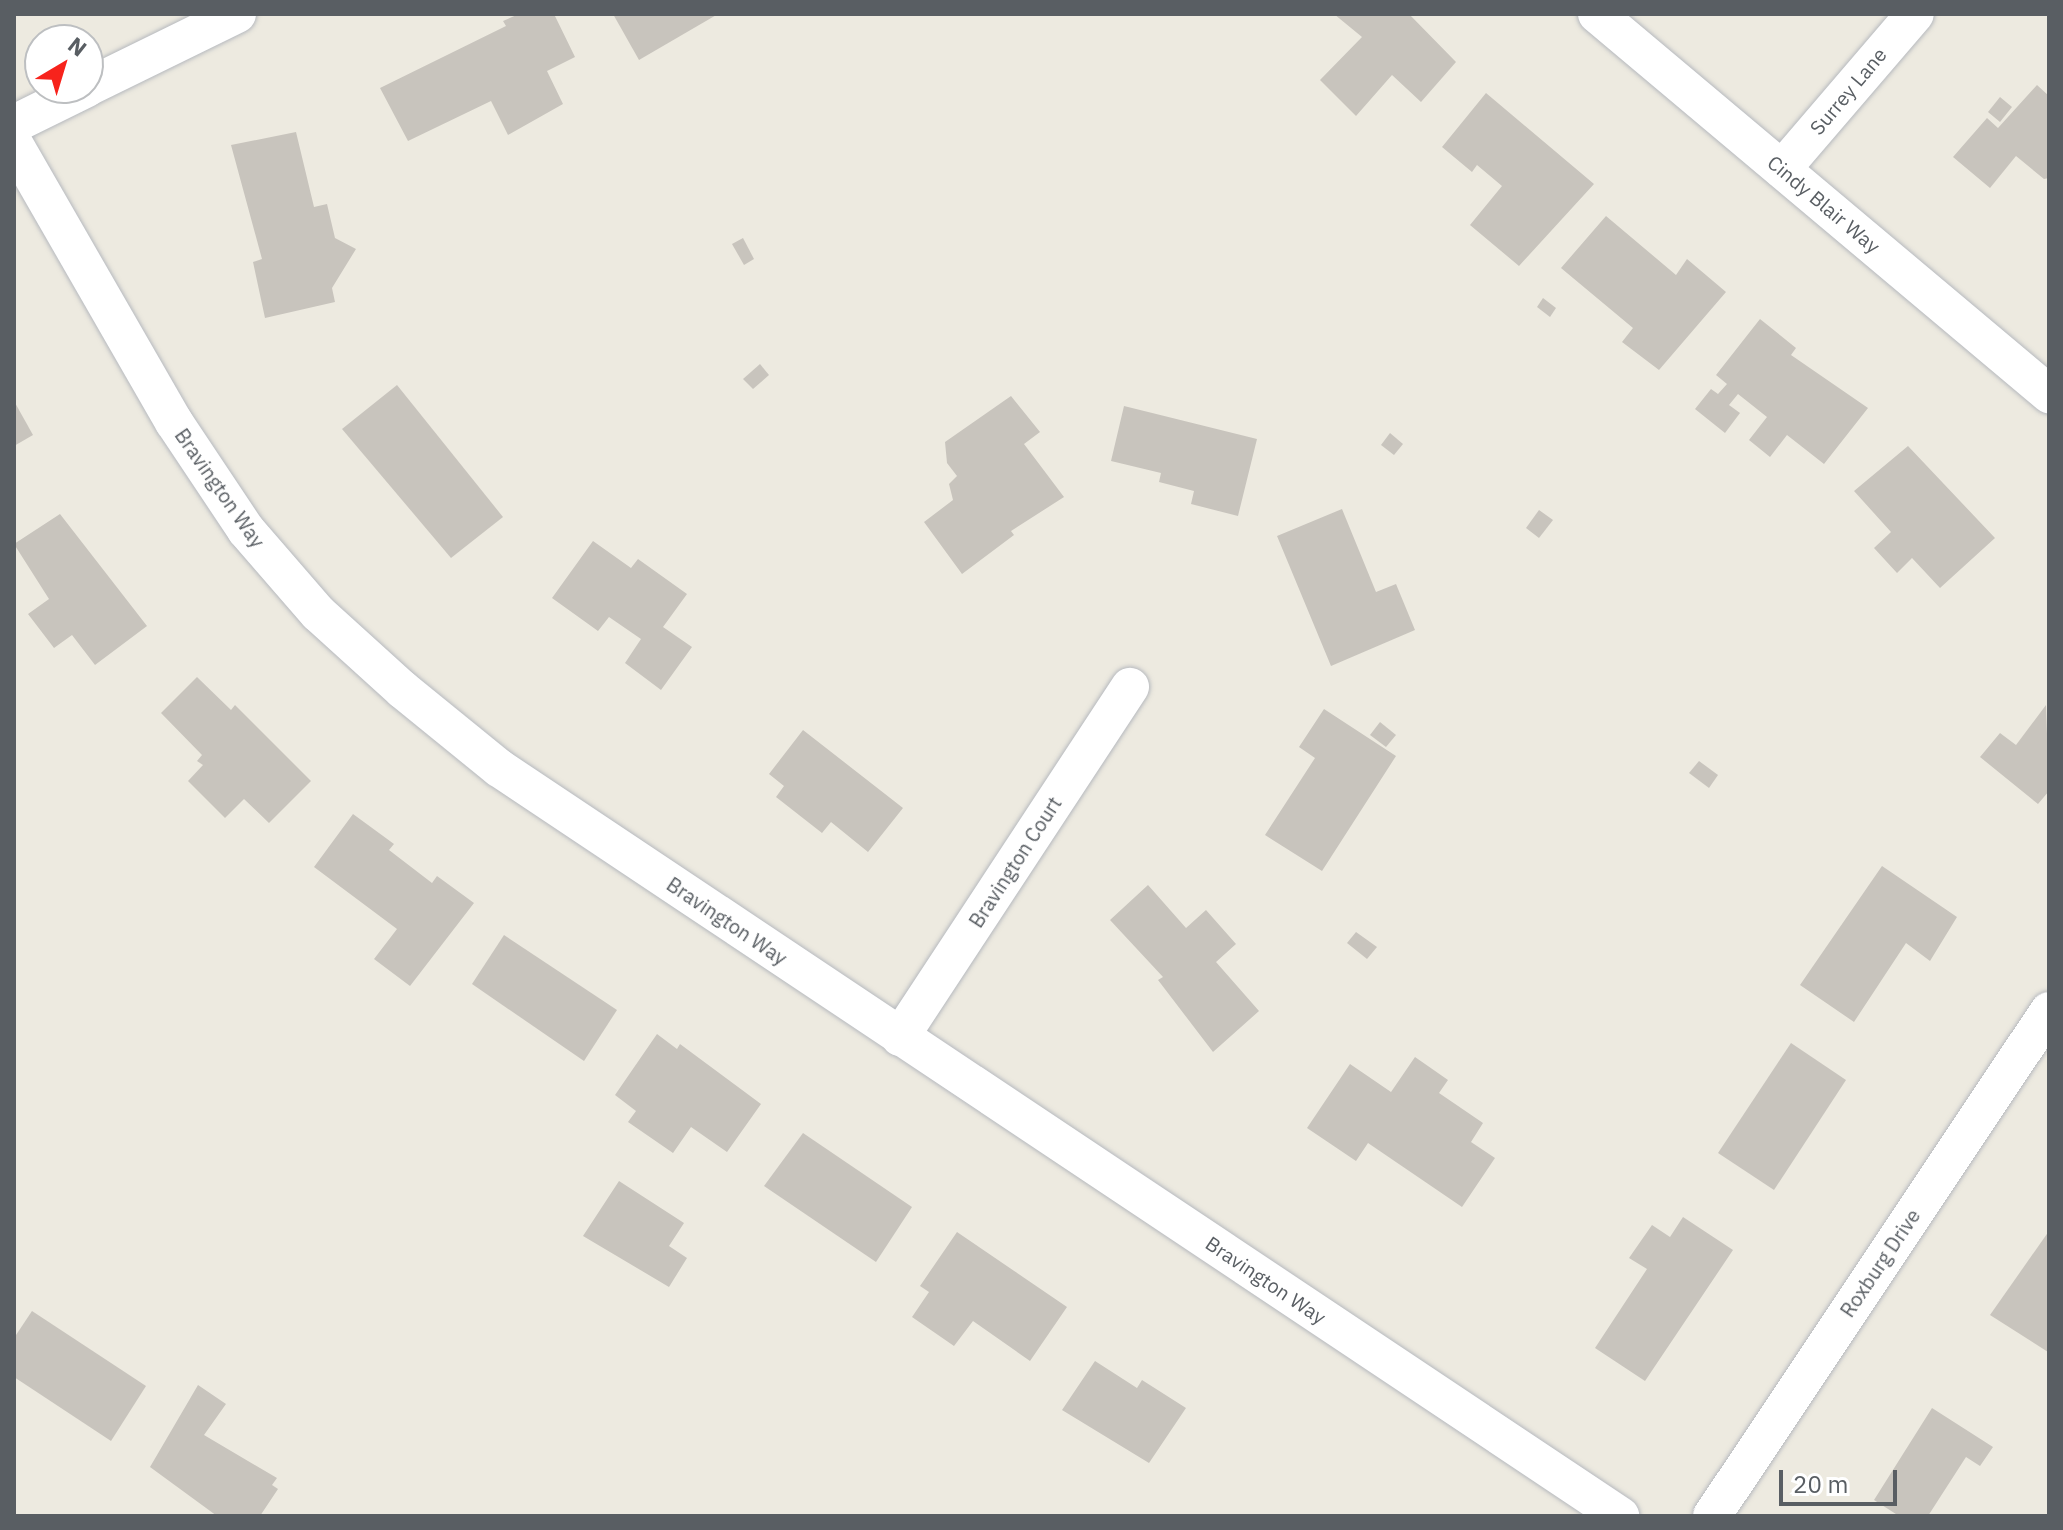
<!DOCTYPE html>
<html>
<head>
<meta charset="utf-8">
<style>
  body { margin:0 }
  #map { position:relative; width:2063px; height:1530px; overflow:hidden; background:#edeae0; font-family:"IBM Plex Sans",sans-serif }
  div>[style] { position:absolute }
  .building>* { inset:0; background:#c8c4bd }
  .roads { filter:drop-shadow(0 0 2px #b6b9be) drop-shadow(0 0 2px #b6b9be) }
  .street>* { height:38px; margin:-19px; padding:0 19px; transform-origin:19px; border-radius:19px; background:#fff }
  span { translate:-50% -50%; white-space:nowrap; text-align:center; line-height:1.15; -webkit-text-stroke:8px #fff; paint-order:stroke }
  .street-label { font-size:20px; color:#595e63 }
  .frame { position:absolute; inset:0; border:16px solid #595e63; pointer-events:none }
  .north { position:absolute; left:24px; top:24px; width:80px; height:80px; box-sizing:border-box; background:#fff; border:2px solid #bdbfc1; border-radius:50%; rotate:38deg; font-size:22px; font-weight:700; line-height:32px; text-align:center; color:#595e63 }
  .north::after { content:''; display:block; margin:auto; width:28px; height:36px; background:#f7231c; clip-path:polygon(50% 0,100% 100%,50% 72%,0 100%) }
  .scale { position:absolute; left:1779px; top:1470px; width:118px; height:36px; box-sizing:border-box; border:4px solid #595e63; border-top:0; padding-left:10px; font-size:24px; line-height:28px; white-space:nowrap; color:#595e63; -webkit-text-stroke:6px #fff; paint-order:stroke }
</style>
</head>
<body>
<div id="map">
  <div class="building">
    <div style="clip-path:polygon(519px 14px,554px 14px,575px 57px,547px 71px,563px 104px,508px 135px,491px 101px,408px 141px,380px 88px,506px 26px,503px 21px)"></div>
    <div style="clip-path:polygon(613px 14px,718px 14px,639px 60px)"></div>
    <div style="clip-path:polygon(1334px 14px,1409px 14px,1456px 62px,1421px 102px,1392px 75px,1356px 116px,1320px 80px,1362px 37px)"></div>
    <div style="clip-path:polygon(2037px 85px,2049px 96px,2049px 178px,2044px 179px,2016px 156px,1990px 188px,1953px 157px,1987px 118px,1998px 128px)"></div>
    <div style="clip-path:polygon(1486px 93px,1594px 184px,1519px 266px,1470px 225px,1502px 186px,1477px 165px,1472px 172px,1442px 147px)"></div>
    <div style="clip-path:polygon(2000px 97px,2012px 107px,2000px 122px,1988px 112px)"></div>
    <div style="clip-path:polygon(296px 132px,314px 207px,327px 204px,335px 238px,356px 249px,332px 288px,335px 302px,265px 318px,253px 262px,262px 259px,231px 145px)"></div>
    <div style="clip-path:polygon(1606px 216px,1676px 275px,1687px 259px,1726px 292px,1659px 370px,1622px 342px,1633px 328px,1561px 268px)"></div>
    <div style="clip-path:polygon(743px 238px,754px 259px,744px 265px,732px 244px)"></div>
    <div style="clip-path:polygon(1543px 298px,1556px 308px,1550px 317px,1537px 307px)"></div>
    <div style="clip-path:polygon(1760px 319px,1796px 348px,1791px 355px,1868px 408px,1824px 464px,1787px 435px,1770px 457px,1749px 440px,1767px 417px,1738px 394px,1729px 405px,1740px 413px,1725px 433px,1695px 409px,1711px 389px,1718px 394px,1727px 384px,1716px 375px)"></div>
    <div style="clip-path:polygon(760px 364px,769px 375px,753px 389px,743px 379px)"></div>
    <div style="clip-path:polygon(397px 385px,503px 517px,451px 558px,342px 429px)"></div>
    <div style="clip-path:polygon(1011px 396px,1040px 432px,1024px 444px,1064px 497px,1011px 531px,1014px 535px,962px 574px,924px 522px,953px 500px,949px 484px,957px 476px,947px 463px,945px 442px)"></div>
    <div style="clip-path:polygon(14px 401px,33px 435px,14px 446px)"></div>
    <div style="clip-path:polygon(1124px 406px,1257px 439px,1238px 516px,1191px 504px,1194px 491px,1159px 482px,1161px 473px,1111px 461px)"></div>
    <div style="clip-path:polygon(1390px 433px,1403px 444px,1394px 455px,1381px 445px)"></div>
    <div style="clip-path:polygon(1908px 446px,1995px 538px,1940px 588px,1912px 558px,1897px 573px,1874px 548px,1891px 532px,1854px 491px)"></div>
    <div style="clip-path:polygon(1342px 509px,1376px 592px,1396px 584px,1415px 630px,1331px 666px,1277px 536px)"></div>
    <div style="clip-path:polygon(1539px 510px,1553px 520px,1539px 538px,1526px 528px)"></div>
    <div style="clip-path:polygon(60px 514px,147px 626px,95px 665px,72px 635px,54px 648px,28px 614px,49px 599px,14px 544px)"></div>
    <div style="clip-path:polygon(593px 541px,631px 568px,638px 559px,687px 594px,663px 627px,692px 647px,661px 690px,625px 663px,641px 639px,609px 617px,598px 631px,552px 598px)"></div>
    <div style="clip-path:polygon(197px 677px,231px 710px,235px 705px,311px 781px,269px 823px,244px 799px,225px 818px,188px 781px,203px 765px,197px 761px,202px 755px,161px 713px)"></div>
    <div style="clip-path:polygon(2046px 705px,2049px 791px,2038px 804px,1980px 757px,2000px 733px,2016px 745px)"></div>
    <div style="clip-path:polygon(1324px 709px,1396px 756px,1322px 871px,1265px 835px,1315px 758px,1299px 747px)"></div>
    <div style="clip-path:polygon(1380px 722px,1396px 735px,1386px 747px,1370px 735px)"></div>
    <div style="clip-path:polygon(803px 730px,903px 808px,868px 852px,831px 822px,822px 833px,776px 797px,784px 786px,769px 774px)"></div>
    <div style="clip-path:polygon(1699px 761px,1718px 775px,1709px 788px,1689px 773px)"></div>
    <div style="clip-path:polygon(353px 814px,394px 844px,389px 850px,432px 883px,437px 876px,474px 903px,410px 986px,374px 959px,397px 929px,314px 867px)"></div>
    <div style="clip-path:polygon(1882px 866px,1957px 917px,1930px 961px,1906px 943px,1854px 1022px,1800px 985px)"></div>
    <div style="clip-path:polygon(1148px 885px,1186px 928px,1206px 910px,1236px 944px,1216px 962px,1259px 1011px,1213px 1052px,1158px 980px,1163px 977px,1110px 920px)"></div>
    <div style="clip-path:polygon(1356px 932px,1377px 947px,1367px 959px,1347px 943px)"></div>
    <div style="clip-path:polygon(504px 935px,617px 1010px,584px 1061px,472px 984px)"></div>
    <div style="clip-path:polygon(657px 1034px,677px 1049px,680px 1044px,761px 1104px,727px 1152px,691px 1127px,673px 1153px,628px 1122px,636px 1111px,615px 1095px)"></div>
    <div style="clip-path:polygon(1791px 1043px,1846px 1080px,1774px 1190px,1718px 1153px)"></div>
    <div style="clip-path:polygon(1415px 1057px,1448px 1080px,1439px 1093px,1483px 1123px,1471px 1142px,1495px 1158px,1462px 1207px,1368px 1143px,1356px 1161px,1307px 1128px,1350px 1064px,1391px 1092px)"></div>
    <div style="clip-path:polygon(803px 1133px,912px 1207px,876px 1262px,764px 1186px)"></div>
    <div style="clip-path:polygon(619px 1181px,684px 1223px,669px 1246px,687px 1258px,669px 1287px,583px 1236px)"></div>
    <div style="clip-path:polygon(1683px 1217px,1733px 1250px,1645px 1381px,1595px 1348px,1647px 1269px,1629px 1258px,1652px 1225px,1670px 1237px)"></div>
    <div style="clip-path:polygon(2049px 1231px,2049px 1350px,2048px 1352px,1990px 1315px)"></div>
    <div style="clip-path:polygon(957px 1232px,1067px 1307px,1030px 1361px,973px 1321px,954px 1346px,912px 1317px,929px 1292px,920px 1286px)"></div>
    <div style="clip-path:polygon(32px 1311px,146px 1386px,111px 1441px,14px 1377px,14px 1338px)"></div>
    <div style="clip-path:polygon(1095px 1361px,1137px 1388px,1142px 1380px,1186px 1408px,1149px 1463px,1062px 1410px)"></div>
    <div style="clip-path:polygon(198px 1385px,226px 1404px,204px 1435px,277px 1478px,272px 1485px,278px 1489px,260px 1516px,217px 1516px,150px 1467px)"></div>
    <div style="clip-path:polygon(1932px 1408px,1993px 1447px,1980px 1466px,1966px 1457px,1928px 1516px,1899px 1516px,1874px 1500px)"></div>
  </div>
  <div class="roads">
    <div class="street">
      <div style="left:1597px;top:14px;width:591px;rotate:40.05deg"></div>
      <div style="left:88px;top:87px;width:166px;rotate:-26.1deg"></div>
      <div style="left:14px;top:124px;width:81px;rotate:-26.3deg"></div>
      <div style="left:14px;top:144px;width:321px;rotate:60.1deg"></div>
      <div style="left:174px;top:422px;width:130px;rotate:56.3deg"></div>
      <div style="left:246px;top:530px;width:110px;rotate:49.1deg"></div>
      <div style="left:318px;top:613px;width:115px;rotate:42.2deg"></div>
      <div style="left:403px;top:690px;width:124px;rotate:39.1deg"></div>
      <div style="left:499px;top:768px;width:1348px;rotate:33.71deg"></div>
      <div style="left:1782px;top:169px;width:204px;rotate:-49.4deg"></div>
      <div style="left:900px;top:1037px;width:419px;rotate:-56.7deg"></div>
      <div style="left:1712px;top:1516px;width:607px;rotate:-56.28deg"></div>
    </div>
  </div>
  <div class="street-label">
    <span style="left:1848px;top:91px;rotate:-50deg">Surrey Lane</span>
    <span style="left:1824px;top:204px;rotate:40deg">Cindy Blair Way</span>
    <span style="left:220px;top:488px;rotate:55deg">Bravington Way</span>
    <span style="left:1015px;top:862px;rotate:-57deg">Bravington Court</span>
    <span style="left:727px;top:921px;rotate:34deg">Bravington Way</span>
    <span style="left:1880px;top:1263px;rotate:-56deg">Roxburg Drive</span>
    <span style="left:1266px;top:1280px;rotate:34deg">Bravington Way</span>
  </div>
  <div class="frame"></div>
  <div class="north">N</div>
  <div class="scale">20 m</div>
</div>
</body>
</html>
